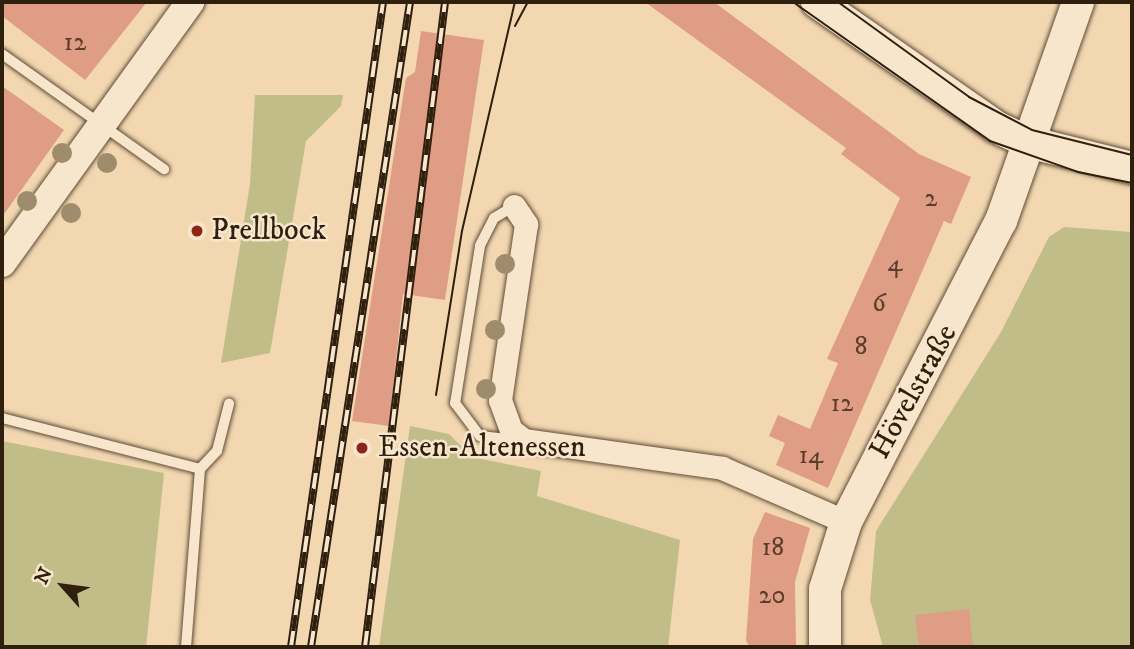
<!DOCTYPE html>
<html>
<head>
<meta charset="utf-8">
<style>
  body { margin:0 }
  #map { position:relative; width:1134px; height:649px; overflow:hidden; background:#f3d7b1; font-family:"IM FELL DW Pica",serif }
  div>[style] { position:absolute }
  .green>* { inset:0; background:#c0bd88 }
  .building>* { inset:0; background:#df9d86 }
  .roads { filter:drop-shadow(0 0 2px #5f4d37) drop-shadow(0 0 2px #5f4d37) }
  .service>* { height:10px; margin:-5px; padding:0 5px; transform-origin:5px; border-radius:5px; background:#f7e5cc }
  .minor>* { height:23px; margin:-11.5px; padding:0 11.5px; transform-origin:11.5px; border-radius:11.5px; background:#f7e5cc }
  .tertiary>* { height:28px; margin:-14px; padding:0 14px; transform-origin:14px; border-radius:14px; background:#f7e5cc }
  .secondary>* { height:32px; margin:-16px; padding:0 16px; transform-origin:16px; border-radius:16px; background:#f7e5cc }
  .tram>* { height:2px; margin:-1px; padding:0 1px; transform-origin:1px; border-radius:1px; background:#2e1f0e }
  .rail>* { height:8px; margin-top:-4px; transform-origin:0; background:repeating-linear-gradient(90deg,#f7e5cc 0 16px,#2e1f0e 0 32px); box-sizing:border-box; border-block:2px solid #2e1f0e }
  .trees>* { width:20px; height:20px; margin:-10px; border-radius:50%; background:#9f8c6c }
  .dots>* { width:19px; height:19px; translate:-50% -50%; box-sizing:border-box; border:4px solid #f7e5cc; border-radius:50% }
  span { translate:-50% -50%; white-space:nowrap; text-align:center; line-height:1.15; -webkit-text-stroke:5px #f7e5cc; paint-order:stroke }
  .number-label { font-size:26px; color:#5a3e2c }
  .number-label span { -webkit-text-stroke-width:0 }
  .poi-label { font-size:30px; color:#2e1f0e }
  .left { translate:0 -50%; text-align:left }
  .street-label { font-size:30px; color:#2e1f0e }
  .frame { position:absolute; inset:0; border:4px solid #2e1f0e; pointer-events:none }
  .north { position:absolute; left:28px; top:551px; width:70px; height:70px; -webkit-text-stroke:5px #f7e5cc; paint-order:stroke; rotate:298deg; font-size:19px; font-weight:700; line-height:28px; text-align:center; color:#2e1f0e }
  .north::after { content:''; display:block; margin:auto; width:24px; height:32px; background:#2e1f0e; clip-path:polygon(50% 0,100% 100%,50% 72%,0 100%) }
</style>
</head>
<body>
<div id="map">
  <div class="green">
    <div style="clip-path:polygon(255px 95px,343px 95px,341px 106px,306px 141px,270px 353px,221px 363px,250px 184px)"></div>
    <div style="clip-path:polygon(1064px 227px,1132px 232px,1132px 647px,883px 647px,870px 600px,876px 531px,1001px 332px,1049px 237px)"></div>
    <div style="clip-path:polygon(410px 426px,449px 434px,472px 457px,541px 471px,537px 496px,680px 540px,668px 647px,379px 647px)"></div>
    <div style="clip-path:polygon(2px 441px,164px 473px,146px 647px,2px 647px)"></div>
  </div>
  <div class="building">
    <div style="clip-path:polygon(2px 2px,147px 2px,85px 80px,2px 16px)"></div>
    <div style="clip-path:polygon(645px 2px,714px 2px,919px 154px,971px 177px,951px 224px,944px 221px,828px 488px,776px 465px,785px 443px,769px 436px,778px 415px,810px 429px,838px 363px,827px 359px,900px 198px,841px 154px,846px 148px)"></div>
    <div style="clip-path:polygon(421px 31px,484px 40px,445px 300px,403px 294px,389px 426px,352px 421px,406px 78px,415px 72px)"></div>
    <div style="clip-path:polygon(2px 86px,64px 130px,2px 217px)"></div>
    <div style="clip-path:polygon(765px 512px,810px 528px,795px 582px,796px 647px,750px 647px,746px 641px,753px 539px)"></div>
    <div style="clip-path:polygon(969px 609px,973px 647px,919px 647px,915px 615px)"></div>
  </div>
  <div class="roads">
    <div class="service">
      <div style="left:2px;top:54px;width:199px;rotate:35.4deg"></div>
      <div style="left:514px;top:206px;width:23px;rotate:149deg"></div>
      <div style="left:494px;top:218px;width:31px;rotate:117deg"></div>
      <div style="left:480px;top:246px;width:159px;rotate:99deg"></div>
      <div style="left:455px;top:403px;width:41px;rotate:52.9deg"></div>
      <div style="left:480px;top:436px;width:37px;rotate:6deg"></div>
      <div style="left:2px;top:418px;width:204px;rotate:14.4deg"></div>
      <div style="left:200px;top:469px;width:25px;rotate:-47deg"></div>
      <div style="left:217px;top:451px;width:49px;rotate:-75.7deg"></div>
      <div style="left:186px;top:647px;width:179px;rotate:-85.5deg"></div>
    </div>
    <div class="minor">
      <div style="left:514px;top:206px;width:22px;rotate:56deg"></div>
      <div style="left:526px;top:224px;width:178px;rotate:98.4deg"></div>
      <div style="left:500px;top:400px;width:32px;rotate:70deg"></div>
      <div style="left:511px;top:430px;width:16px;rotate:38deg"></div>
      <div style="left:524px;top:440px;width:200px;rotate:8deg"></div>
      <div style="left:722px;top:468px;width:135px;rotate:23.5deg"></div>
    </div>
    <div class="tertiary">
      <div style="left:2px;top:263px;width:322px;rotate:-54.2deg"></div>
    </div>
    <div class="secondary">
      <div style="left:817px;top:2px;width:218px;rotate:34.9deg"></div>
      <div style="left:996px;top:127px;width:35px;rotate:25deg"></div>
      <div style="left:1028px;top:142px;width:107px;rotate:14deg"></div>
      <div style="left:825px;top:647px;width:58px;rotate:-90deg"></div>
      <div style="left:825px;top:589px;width:70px;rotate:-72.6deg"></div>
      <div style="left:846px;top:522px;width:339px;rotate:-62.8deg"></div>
      <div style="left:1001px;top:221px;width:232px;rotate:-70.6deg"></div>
    </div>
  </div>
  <div class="tram">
    <div style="left:793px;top:2px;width:241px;rotate:35.2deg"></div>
    <div style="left:990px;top:141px;width:93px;rotate:19.4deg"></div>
    <div style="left:1078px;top:172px;width:55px;rotate:11.5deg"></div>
    <div style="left:838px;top:2px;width:162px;rotate:35.9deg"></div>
    <div style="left:969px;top:97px;width:71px;rotate:27.6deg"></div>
    <div style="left:1032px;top:130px;width:103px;rotate:14deg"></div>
    <div style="left:515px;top:26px;width:27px;rotate:-62deg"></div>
    <div style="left:436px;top:395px;width:166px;rotate:-81deg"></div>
    <div style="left:462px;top:231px;width:235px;rotate:-77deg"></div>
  </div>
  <div class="rail">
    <div style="left:291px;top:647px;width:652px;rotate:-81.88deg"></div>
    <div style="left:311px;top:647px;width:653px;rotate:-81.27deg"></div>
    <div style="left:365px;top:647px;width:650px;rotate:-82.93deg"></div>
  </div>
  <div class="trees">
    <div style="left:62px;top:153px"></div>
    <div style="left:107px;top:163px"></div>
    <div style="left:27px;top:201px"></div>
    <div style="left:71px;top:213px"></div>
    <div style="left:505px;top:264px"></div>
    <div style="left:495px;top:330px"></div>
    <div style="left:486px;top:389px"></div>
  </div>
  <div class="dots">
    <div style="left:197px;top:231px;background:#8f2418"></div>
    <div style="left:362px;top:448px;background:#8f2418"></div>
  </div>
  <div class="number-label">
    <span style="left:75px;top:43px">12</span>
    <span style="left:931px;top:199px">2</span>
    <span style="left:895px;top:264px">4</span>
    <span style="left:879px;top:304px">6</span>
    <span style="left:861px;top:347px">8</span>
    <span style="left:842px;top:404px">12</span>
    <span style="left:811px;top:456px">14</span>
    <span style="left:773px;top:548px">18</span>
    <span style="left:772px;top:596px">20</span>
  </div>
  <div class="poi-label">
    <span class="left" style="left:211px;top:231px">Prellbock</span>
    <span class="left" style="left:378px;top:448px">Essen-Altenessen</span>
  </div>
  <div class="street-label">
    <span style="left:914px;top:392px;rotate:-61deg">Hövelstraße</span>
  </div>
  <div class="frame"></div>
  <div class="north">N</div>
</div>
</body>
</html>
